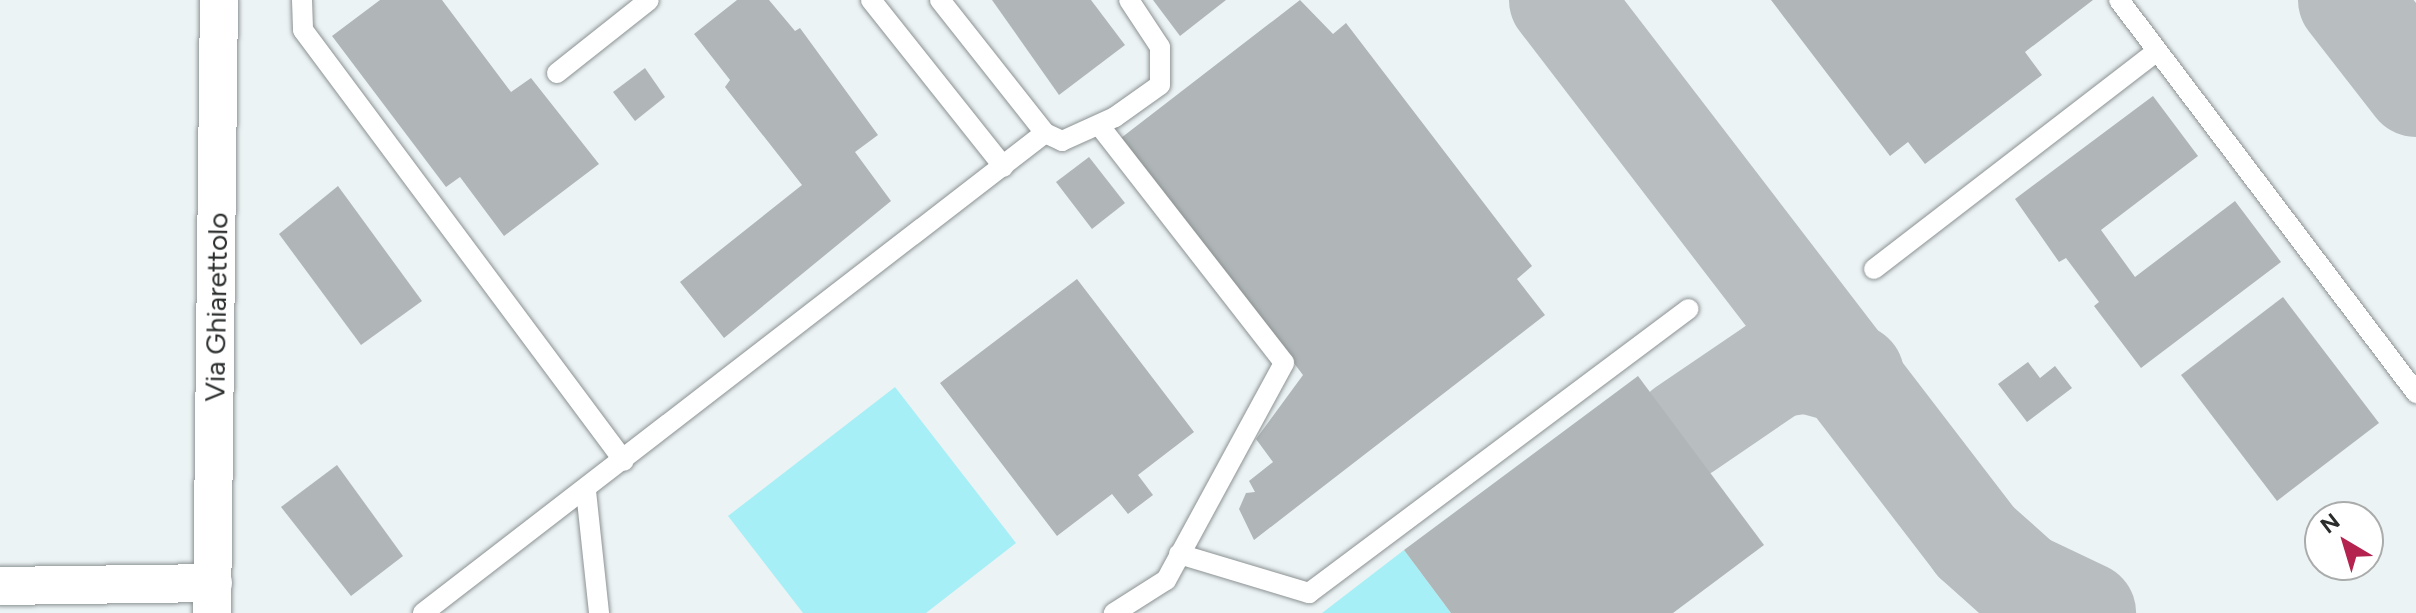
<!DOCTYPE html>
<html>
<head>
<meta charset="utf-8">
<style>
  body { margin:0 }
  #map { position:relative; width:2416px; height:613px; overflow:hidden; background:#ecf3f4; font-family:Figtree,sans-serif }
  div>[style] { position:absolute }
  .green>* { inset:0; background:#a7eff6 }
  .taxiway>* { height:102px; margin:-51px; padding:0 51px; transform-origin:51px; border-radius:51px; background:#b8bebf }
  .building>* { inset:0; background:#b0b6b7 }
  .roads { filter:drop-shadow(0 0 2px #8c9293) drop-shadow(0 0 2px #8c9293) }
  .service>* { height:20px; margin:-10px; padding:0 10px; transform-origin:10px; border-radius:10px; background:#fff }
  .minor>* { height:38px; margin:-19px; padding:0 19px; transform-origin:19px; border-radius:19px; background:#fff }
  span { translate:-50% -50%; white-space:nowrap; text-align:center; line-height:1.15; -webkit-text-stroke:6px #fff; paint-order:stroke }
  .street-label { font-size:28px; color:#2b2d2d }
  .north { position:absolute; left:2304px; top:501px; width:80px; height:80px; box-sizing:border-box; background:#fff; border:2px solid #aaabab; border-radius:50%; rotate:322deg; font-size:22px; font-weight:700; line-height:32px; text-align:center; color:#2b2d2d }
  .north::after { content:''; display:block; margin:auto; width:28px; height:36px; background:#b42350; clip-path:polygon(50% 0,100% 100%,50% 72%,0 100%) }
</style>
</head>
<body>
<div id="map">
  <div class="green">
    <div style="clip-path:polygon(895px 387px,1016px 543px,926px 613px,803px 613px,728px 516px)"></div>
    <div style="clip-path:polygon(1404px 550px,1451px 613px,1322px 613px)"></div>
  </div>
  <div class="taxiway">
    <div style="left:1560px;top:0;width:683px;rotate:52.49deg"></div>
    <div style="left:1976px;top:542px;width:62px;rotate:41.7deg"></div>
    <div style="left:2022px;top:583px;width:70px;rotate:25.5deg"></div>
    <div style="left:2349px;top:0;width:109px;rotate:52.1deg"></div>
    <div style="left:1685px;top:429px;width:110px;rotate:-34.3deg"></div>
    <div style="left:1776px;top:367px;width:30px;rotate:-9deg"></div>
    <div style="left:1806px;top:362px;width:49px;rotate:15.5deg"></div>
  </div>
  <div class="building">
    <div style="clip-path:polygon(380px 0,442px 0,511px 92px,531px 78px,599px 164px,504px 236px,460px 177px,446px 187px,332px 36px)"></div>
    <div style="clip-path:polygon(737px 0,769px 0,795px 31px,800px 28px,878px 135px,855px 152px,891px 201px,724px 338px,680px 282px,802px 185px,725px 87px,730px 80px,694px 34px)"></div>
    <div style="clip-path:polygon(992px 0,1091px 0,1125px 45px,1059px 95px)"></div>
    <div style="clip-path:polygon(1153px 0,1226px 0,1180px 36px)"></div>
    <div style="clip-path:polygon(1300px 0,1333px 34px,1346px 23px,1532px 266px,1517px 279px,1545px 315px,1254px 540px,1239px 509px,1246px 493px,1255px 492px,1249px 481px,1273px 462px,1256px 439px,1303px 375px,1121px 138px)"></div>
    <div style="clip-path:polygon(1771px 0,2093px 0,2025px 52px,2042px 75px,1925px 164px,1908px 142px,1890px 156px)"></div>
    <div style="clip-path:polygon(645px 68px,665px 97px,635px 121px,613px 92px)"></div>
    <div style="clip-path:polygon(2153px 96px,2198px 156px,2101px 230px,2135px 277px,2235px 201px,2281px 262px,2141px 368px,2094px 306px,2099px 302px,2066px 258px,2059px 262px,2015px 199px)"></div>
    <div style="clip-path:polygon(1089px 157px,1125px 203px,1092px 229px,1056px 182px)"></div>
    <div style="clip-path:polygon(338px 186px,422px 301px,361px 345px,279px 234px)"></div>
    <div style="clip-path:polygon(1077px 279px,1194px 432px,1138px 475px,1153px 495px,1128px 514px,1112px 494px,1057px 536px,940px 383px)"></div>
    <div style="clip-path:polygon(2283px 297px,2379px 423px,2277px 501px,2181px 375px)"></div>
    <div style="clip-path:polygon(2028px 362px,2040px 378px,2055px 366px,2072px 388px,2027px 422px,1998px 384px)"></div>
    <div style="clip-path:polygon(1638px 376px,1764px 545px,1673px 613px,1451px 613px,1404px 550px)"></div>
    <div style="clip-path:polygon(337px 465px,403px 556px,351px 596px,281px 507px)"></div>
  </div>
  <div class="roads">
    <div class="service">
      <div style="left:302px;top:0;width:30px;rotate:88deg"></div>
      <div style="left:303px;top:30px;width:537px;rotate:53.32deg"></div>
      <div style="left:871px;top:0;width:213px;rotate:51.5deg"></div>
      <div style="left:940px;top:0;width:169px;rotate:51.7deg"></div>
      <div style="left:1045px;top:133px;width:19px;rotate:25deg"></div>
      <div style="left:1062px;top:141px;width:58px;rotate:-24.4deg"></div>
      <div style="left:1115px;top:117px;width:55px;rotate:-35.4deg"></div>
      <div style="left:1160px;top:85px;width:38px;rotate:-90deg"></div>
      <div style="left:1160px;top:47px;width:56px;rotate:-123.4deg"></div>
      <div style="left:2119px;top:0;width:493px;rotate:52.9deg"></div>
      <div style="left:557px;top:73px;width:117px;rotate:-38.4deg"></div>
      <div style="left:1099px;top:125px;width:301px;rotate:52.1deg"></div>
      <div style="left:1284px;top:363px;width:247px;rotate:118.5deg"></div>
      <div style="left:1166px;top:580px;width:62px;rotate:147.6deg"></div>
      <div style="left:1874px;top:269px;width:357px;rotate:-37.6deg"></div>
      <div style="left:586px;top:491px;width:123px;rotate:83.9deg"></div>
      <div style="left:1179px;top:554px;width:136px;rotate:16.7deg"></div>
      <div style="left:1309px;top:593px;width:474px;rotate:-36.8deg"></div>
      <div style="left:423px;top:613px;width:786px;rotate:-37.66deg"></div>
    </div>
    <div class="minor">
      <div style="left:0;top:586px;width:213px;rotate:-0.8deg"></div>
      <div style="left:212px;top:613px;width:613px;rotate:-89.35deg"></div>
    </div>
  </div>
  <div class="street-label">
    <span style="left:216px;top:307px;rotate:-89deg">Via Ghiarettolo</span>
  </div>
  <div class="north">N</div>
</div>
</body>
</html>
